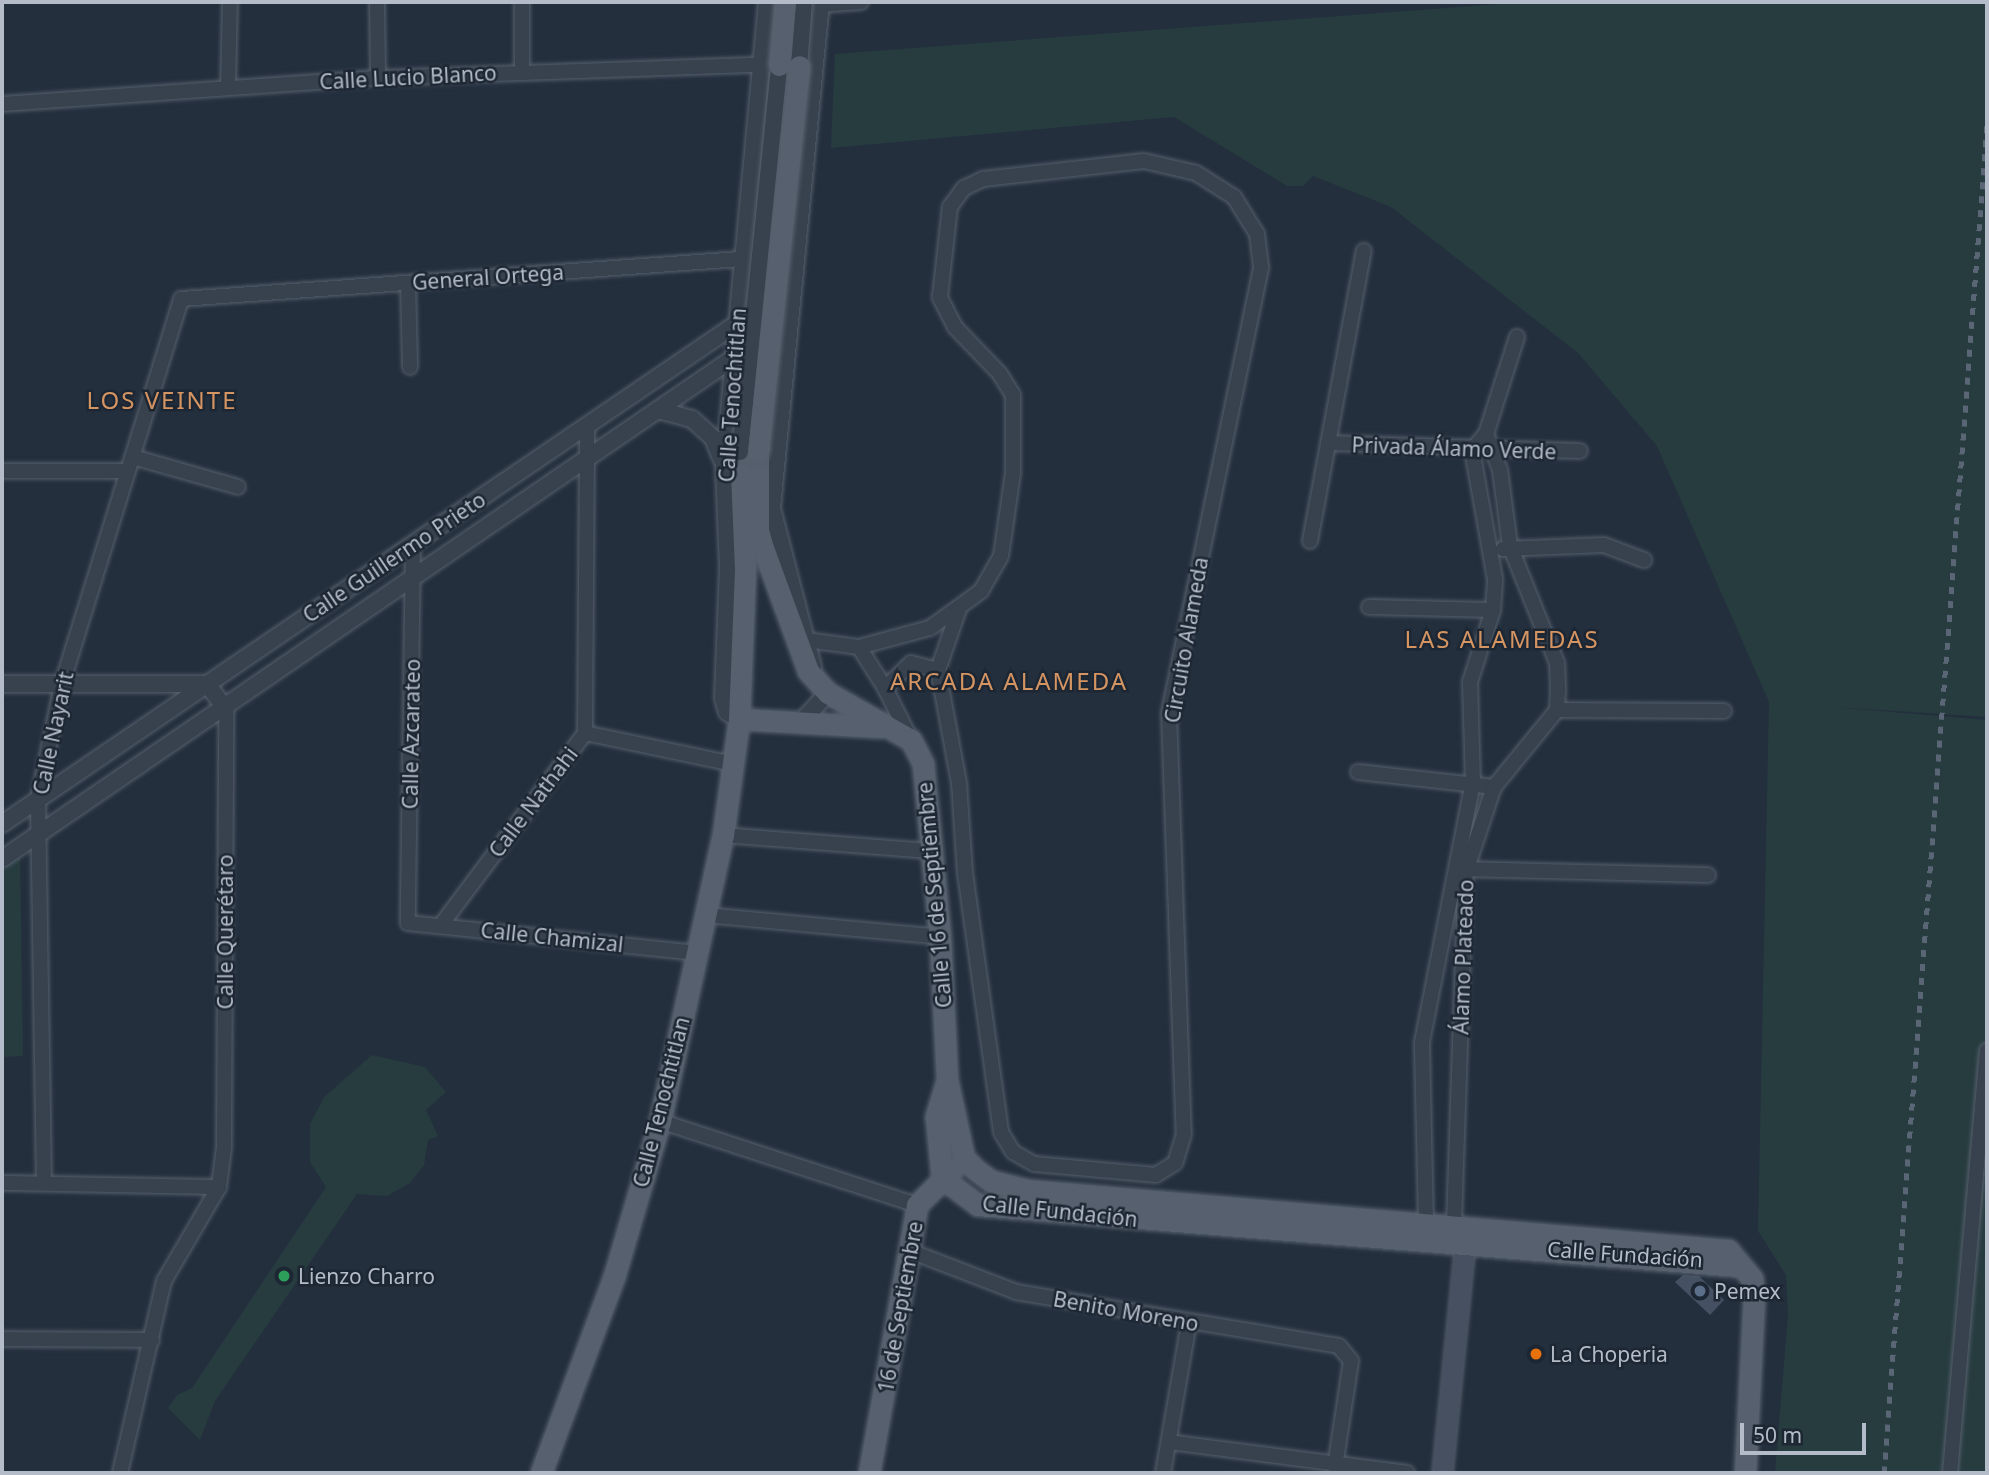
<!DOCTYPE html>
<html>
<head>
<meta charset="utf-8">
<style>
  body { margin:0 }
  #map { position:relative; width:1989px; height:1475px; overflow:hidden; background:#242f3e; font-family:"Noto Sans",sans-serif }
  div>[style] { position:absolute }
  .green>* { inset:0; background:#263c3f }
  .building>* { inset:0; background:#455162 }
  .roads { filter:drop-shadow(0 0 2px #565f6c) drop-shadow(0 0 2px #565f6c) }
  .minor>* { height:14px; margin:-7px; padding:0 7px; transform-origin:7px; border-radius:7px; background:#38414e }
  .tertiary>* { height:16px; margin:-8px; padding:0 8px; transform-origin:8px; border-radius:8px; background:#38414e }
  .secondary>* { height:19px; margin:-9.5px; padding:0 9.5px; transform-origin:9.5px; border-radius:9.5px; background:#465061 }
  .primary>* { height:21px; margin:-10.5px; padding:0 10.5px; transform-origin:10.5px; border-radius:10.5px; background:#56606e }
  .rail>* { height:5px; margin-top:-2.5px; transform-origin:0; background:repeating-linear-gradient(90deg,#5a6575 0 7px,transparent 0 14px) }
  .bridges { filter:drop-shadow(0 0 2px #565f6c) drop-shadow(0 0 2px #565f6c) }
  .tertiary-bridge>* { height:16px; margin:-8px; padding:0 8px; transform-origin:8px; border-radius:8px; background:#38414e }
  .primary-bridge>* { height:21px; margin:-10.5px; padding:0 10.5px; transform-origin:10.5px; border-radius:10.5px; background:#56606e }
  .dots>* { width:19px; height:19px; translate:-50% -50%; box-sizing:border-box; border:4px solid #1d2633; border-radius:50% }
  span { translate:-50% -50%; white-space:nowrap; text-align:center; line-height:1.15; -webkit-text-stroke:5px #1d2633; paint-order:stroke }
  .street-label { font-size:21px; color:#b4bcc9 }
  .poi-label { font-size:21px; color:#b4bcc9 }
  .left { translate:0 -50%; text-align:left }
  .quarter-label { font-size:24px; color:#d59563; letter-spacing:2px }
  .frame { position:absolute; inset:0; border:4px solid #b4bcc9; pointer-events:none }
  .scale { position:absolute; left:1740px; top:1423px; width:126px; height:32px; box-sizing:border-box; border:4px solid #b4bcc9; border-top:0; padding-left:9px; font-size:21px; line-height:24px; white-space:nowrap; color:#b4bcc9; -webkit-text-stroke:5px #1d2633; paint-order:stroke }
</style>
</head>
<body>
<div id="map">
  <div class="green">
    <div style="clip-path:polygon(1525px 2px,1987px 2px,1987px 717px,1833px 707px,1987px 720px,1987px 1473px,1775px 1473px,1788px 1315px,1786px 1275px,1758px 1231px,1769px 702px,1657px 446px,1578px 353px,1391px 207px,1313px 176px,1303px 186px,1287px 186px,1174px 117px,831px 148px,835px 54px)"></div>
    <div style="clip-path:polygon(20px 849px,23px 1056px,2px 1057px,2px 862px)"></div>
    <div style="clip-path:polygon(372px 1055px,425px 1067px,446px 1092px,426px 1110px,438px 1136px,428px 1140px,424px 1165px,410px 1183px,387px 1196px,357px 1194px,215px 1401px,200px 1440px,168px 1408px,177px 1395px,192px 1388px,326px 1187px,310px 1162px,310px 1124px,324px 1097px)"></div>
  </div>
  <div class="building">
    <div style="clip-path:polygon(1683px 1275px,1699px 1276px,1724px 1300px,1710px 1315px,1675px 1282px)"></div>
  </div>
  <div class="roads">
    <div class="minor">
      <div style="left:377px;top:2px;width:76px;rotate:89.2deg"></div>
      <div style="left:820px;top:5px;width:41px;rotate:-4.2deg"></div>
      <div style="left:522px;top:71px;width:69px;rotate:-90deg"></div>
      <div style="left:228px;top:88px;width:86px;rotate:-88.7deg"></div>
      <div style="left:2px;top:104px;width:377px;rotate:-4deg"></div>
      <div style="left:378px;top:78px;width:395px;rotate:-2deg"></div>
      <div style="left:408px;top:283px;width:84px;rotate:88.6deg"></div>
      <div style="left:1328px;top:443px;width:252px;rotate:1.8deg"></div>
      <div style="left:133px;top:457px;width:109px;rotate:15.9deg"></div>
      <div style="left:2px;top:471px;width:126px"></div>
      <div style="left:1310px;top:541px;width:295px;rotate:-79.5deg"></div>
      <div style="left:413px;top:544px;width:379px;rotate:90.8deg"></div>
      <div style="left:408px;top:923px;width:291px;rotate:5.9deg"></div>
      <div style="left:1503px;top:549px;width:101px;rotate:-2.3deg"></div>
      <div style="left:1604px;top:545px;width:43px;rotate:20.6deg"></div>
      <div style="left:1369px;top:607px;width:124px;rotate:1.4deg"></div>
      <div style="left:799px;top:639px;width:61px;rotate:7.6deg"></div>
      <div style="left:859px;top:647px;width:73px;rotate:-15deg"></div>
      <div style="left:930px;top:628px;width:63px;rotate:-36deg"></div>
      <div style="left:981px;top:591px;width:40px;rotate:-60.3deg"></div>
      <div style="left:1001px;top:556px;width:84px;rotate:-81.8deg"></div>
      <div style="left:1013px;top:473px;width:78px;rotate:-90deg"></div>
      <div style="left:1013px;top:395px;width:25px;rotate:-122deg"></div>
      <div style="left:1000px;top:374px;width:65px;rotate:-133.8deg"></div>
      <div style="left:955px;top:327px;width:34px;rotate:-117deg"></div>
      <div style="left:940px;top:297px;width:91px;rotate:-83.7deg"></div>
      <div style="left:950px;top:207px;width:24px;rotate:-54deg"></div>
      <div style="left:964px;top:188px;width:21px;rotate:-25deg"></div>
      <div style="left:983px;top:179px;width:162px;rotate:-6.4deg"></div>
      <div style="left:1144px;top:161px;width:53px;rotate:13deg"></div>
      <div style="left:1196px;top:173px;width:45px;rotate:32.3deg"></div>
      <div style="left:1234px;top:197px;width:44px;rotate:58.1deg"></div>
      <div style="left:1257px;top:234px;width:34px;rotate:83deg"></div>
      <div style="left:1261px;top:268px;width:454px;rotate:101.7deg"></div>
      <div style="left:1169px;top:713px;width:421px;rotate:88deg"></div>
      <div style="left:1184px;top:1134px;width:30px;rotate:107deg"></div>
      <div style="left:1175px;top:1163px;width:22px;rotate:148deg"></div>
      <div style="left:1156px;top:1175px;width:122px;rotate:-174.8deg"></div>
      <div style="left:1034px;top:1164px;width:24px;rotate:-150deg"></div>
      <div style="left:1013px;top:1152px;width:23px;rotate:-121deg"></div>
      <div style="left:1001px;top:1132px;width:261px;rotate:-97.9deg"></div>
      <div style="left:965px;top:873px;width:90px;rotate:-93.8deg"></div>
      <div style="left:959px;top:783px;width:115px;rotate:-100.5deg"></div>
      <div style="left:938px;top:670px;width:65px;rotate:-71deg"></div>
      <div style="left:859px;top:647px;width:49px;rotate:57.6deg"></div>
      <div style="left:1557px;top:710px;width:167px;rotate:0.3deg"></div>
      <div style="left:585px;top:733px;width:307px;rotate:-89.6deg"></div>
      <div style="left:585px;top:733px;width:151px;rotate:11.8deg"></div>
      <div style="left:911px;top:740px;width:58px;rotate:-116.6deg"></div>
      <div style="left:885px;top:688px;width:36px;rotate:-44deg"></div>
      <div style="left:911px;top:663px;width:28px;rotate:15deg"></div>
      <div style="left:1358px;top:772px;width:137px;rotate:6.3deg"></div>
      <div style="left:723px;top:835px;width:210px;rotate:4.4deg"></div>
      <div style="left:1458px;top:869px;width:250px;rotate:1.4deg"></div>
      <div style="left:705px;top:915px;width:236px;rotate:5.3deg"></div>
      <div style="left:441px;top:925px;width:240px;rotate:-53.1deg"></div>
      <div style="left:660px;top:1121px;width:270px;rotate:18.1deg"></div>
      <div style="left:2px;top:1183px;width:217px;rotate:1.1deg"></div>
      <div style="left:44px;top:1183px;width:384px;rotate:-90.9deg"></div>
      <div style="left:38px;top:799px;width:117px;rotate:-78.2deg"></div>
      <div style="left:62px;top:684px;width:403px;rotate:-72.8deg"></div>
      <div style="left:181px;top:299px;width:574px;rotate:-4.09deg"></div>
      <div style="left:1426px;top:1223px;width:181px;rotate:-91.3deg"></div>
      <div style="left:1422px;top:1042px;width:264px;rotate:-78.9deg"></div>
      <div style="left:1473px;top:783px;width:101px;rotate:-91.7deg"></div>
      <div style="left:1470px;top:682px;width:76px;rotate:-72.3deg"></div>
      <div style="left:1493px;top:610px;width:31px;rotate:-86deg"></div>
      <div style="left:1495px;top:579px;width:131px;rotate:-100.1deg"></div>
      <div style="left:1472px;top:450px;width:21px;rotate:-49deg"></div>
      <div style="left:1486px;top:434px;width:102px;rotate:-72.3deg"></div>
      <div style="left:1454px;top:1225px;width:354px;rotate:-88.1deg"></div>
      <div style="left:1466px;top:871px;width:89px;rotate:-71.6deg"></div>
      <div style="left:1494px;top:787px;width:99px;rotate:-50.7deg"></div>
      <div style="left:1557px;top:710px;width:21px;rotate:-87deg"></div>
      <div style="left:1558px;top:689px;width:26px;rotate:-92deg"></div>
      <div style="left:1557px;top:663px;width:126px;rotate:-111.9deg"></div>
      <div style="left:1510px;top:546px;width:77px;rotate:-97.5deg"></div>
      <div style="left:1500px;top:470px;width:39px;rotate:-111deg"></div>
      <div style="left:910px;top:1251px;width:114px;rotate:21.1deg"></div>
      <div style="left:1016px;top:1292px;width:327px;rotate:9.5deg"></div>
      <div style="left:1339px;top:1346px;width:19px;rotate:51deg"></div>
      <div style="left:1351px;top:1361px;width:107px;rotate:98.6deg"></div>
      <div style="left:2px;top:1339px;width:150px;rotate:0.4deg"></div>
      <div style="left:1169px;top:1442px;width:240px;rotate:7.4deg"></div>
      <div style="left:120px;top:1473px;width:197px;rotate:-77.1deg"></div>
      <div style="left:164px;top:1281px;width:109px;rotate:-59.7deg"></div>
      <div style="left:219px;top:1187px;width:40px;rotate:-82.9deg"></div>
      <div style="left:224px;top:1147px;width:438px;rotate:-89.7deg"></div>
      <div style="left:1163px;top:1473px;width:152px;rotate:-80.2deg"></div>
      <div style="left:1950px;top:1473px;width:424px;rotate:-85deg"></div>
    </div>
    <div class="tertiary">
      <div style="left:662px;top:411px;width:31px;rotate:15deg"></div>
      <div style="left:692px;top:419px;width:28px;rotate:42deg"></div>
      <div style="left:713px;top:438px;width:22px;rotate:68deg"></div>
      <div style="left:813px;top:667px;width:164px;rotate:-104.5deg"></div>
      <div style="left:772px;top:508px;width:508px;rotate:-84.47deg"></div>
      <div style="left:2px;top:684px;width:205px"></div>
      <div style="left:207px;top:684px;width:31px;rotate:53deg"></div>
      <div style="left:739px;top:719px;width:14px;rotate:-150deg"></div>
      <div style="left:727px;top:712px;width:15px;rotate:-106deg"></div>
      <div style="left:723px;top:698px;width:131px;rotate:-87.8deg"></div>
      <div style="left:728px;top:567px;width:101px;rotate:-92.3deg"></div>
      <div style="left:724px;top:466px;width:466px;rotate:-84.7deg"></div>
      <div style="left:800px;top:723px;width:41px;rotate:-47deg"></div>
      <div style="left:2px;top:824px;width:888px;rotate:-34.26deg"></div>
      <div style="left:736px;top:324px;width:60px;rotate:-22.7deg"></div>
      <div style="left:2px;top:859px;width:885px;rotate:-34.41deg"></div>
      <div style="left:732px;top:359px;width:61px;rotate:-24.1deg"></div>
    </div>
    <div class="secondary">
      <div style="left:1442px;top:1473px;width:230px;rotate:-84.3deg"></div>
    </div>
    <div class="primary">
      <div style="left:758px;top:452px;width:82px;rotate:90deg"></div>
      <div style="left:758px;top:534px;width:146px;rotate:69.9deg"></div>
      <div style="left:808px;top:671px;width:30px;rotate:48deg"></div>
      <div style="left:828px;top:693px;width:95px;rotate:29.5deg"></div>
      <div style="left:911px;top:740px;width:27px;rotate:63deg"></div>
      <div style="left:923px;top:764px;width:174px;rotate:84.4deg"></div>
      <div style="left:940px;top:937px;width:143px;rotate:87.2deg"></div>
      <div style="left:947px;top:1080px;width:80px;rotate:77.7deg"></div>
      <div style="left:964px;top:1158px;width:17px;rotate:45deg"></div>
      <div style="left:976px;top:1170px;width:19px;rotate:36deg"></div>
      <div style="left:991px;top:1181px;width:36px;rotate:14deg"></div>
      <div style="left:1026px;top:1190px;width:705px;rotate:4.89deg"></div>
      <div style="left:1728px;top:1250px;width:38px;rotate:50deg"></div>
      <div style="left:1752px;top:1279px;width:17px;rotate:83deg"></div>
      <div style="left:1754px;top:1296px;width:177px;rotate:92.9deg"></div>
      <div style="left:739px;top:719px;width:142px;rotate:3.2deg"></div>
      <div style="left:947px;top:1080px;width:39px;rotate:107deg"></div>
      <div style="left:936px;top:1117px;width:61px;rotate:84.4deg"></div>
      <div style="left:942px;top:1178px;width:45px;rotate:36.9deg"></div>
      <div style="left:978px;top:1205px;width:761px;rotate:4.59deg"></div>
      <div style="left:541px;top:1473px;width:209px;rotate:-69.6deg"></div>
      <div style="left:614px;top:1277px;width:163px;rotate:-73.6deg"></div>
      <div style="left:660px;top:1121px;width:293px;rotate:-77.6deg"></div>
      <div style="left:723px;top:835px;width:117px;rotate:-82.1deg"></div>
      <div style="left:739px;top:719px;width:150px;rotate:-87.7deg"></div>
      <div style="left:745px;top:569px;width:117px;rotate:-92.4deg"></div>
      <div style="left:869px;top:1473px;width:272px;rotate:-79.8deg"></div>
      <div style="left:917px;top:1205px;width:51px;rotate:-45deg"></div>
    </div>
  </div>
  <div class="rail">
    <div style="left:1884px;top:1473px;width:1352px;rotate:-85.63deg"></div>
  </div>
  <div class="bridges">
    <div class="tertiary-bridge">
      <div style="left:799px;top:66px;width:64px;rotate:-85.5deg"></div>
      <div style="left:740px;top:452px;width:389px;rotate:-84.2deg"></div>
    </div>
    <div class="primary-bridge">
      <div style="left:779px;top:65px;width:63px;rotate:-84.6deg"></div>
      <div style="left:758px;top:452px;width:388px;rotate:-83.9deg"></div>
    </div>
  </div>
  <div class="dots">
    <div style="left:284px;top:1276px;background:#2e9e5b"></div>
    <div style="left:1700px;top:1291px;background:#5c6f8a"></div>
    <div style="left:1536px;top:1354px;background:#e8710a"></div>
  </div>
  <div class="street-label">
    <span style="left:408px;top:77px;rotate:-3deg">Calle Lucio Blanco</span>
    <span style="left:488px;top:277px;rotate:-4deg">General Ortega</span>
    <span style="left:732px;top:395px;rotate:-86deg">Calle Tenochtitlan</span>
    <span style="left:1454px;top:448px;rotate:2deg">Privada Álamo Verde</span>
    <span style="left:394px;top:557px;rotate:-34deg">Calle Guillermo Prieto</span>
    <span style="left:1186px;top:640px;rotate:-80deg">Circuito Alameda</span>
    <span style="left:53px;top:733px;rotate:-78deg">Calle Nayarit</span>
    <span style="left:411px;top:734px;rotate:-89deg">Calle Azcarateo</span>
    <span style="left:533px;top:802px;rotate:-53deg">Calle Nathahi</span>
    <span style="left:934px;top:895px;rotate:-95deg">Calle 16 de Septiembre</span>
    <span style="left:225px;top:932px;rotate:-90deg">Calle Querétaro</span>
    <span style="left:552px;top:937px;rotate:6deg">Calle Chamizal</span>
    <span style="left:1463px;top:957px;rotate:-88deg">Álamo Plateado</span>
    <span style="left:661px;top:1102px;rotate:-76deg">Calle Tenochtitlan</span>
    <span style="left:1060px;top:1211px;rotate:6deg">Calle Fundación</span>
    <span style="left:1625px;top:1254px;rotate:4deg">Calle Fundación</span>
    <span style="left:900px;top:1307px;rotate:-80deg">16 de Septiembre</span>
    <span style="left:1126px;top:1311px;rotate:10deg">Benito Moreno</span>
  </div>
  <div class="poi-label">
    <span class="left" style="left:298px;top:1276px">Lienzo Charro</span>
    <span class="left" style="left:1714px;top:1291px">Pemex</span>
    <span class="left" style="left:1550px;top:1354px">La Choperia</span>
  </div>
  <div class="quarter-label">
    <span style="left:162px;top:400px">LOS VEINTE</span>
    <span style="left:1502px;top:639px">LAS ALAMEDAS</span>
    <span style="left:1009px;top:681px">ARCADA ALAMEDA</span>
  </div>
  <div class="frame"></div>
  <div class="scale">50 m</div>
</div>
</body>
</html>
